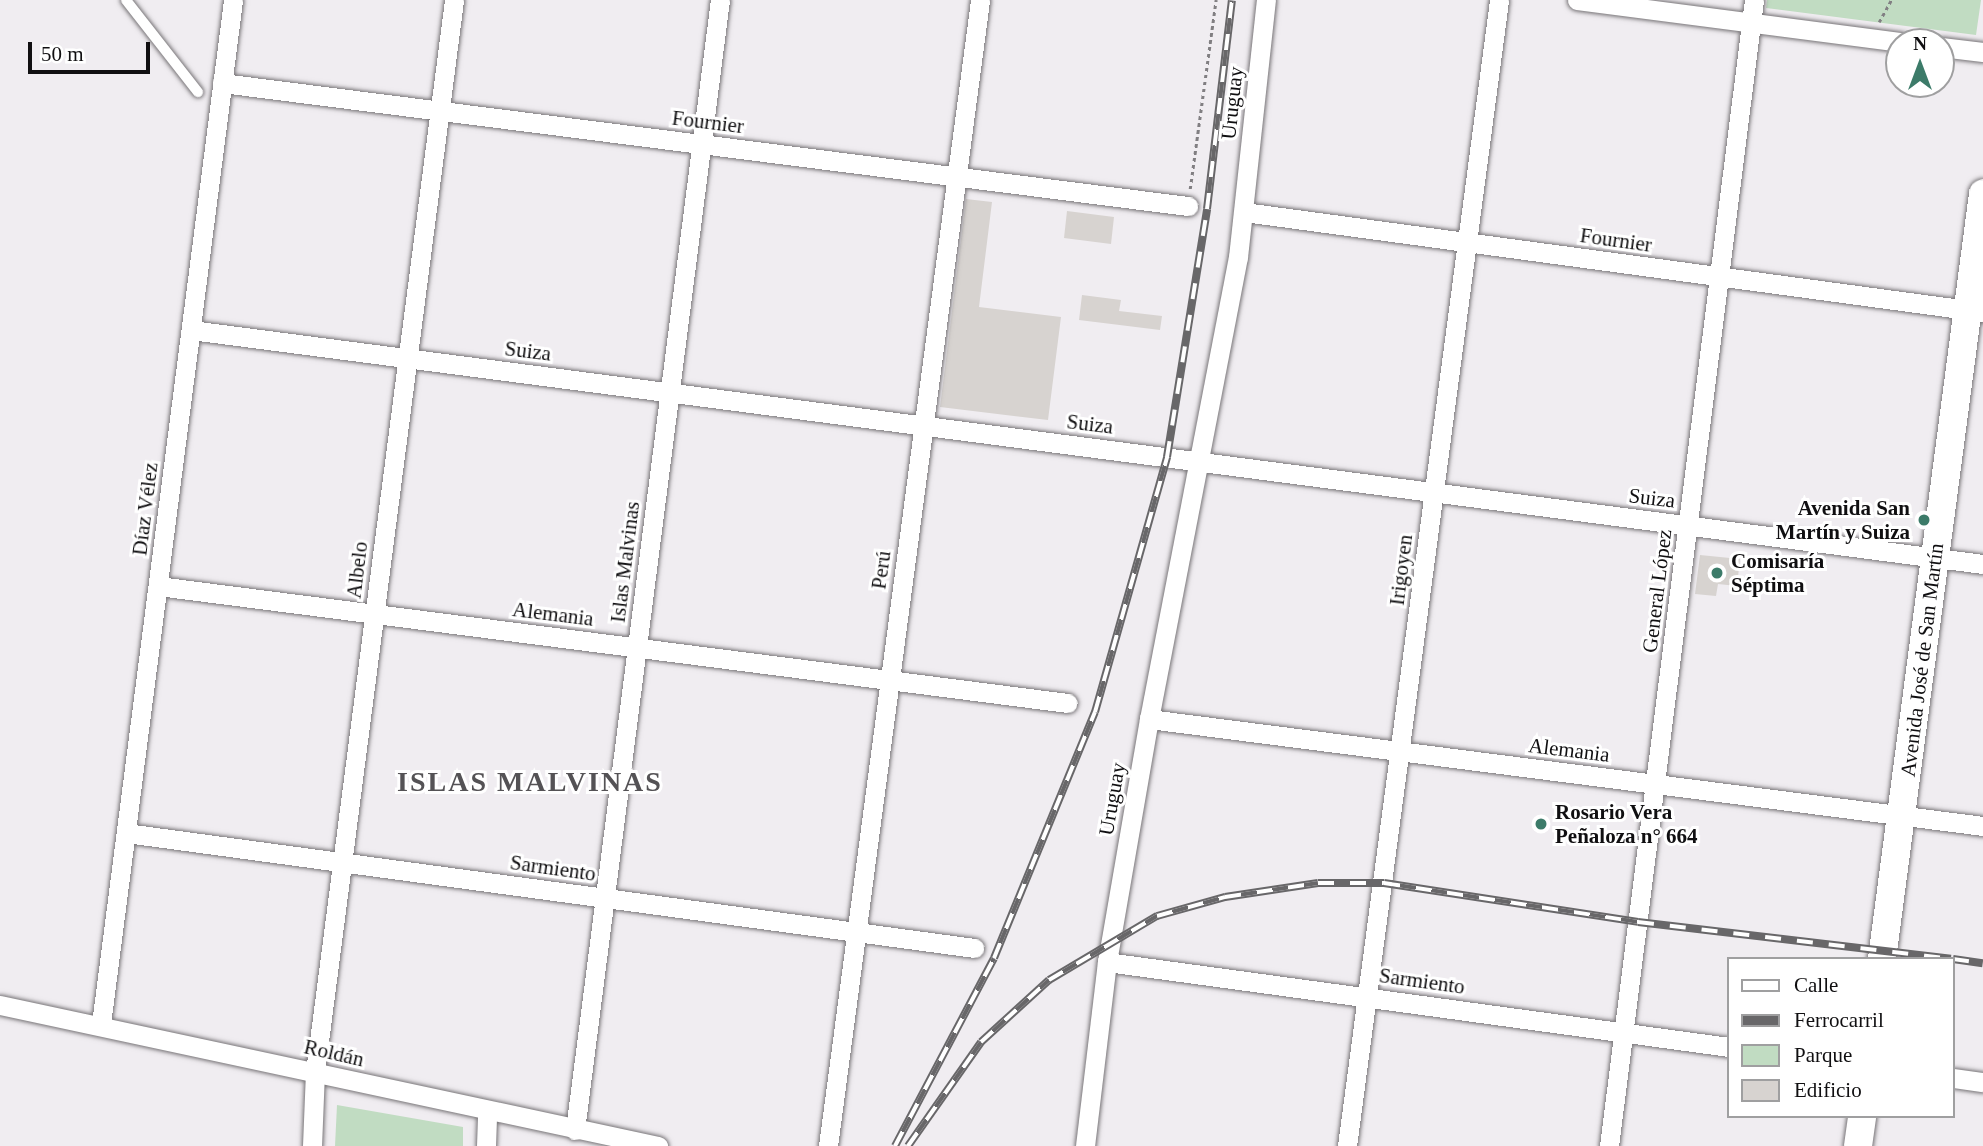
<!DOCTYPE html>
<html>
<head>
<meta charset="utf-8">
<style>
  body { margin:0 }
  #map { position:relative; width:1983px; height:1146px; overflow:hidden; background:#f0edf1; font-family:Georgia,serif }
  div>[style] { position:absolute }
  .green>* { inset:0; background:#c1dcc2 }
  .building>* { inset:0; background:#d7d3d0 }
  .path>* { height:2.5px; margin-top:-1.25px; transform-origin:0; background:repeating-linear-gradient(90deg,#817f82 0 3.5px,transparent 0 7px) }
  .roads { filter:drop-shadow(0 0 2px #787578) drop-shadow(0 0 2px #787578) }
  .service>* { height:10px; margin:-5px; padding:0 5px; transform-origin:5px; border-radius:5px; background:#fff }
  .minor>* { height:19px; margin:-9.5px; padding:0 9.5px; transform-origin:9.5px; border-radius:9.5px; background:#fff }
  .secondary>* { height:28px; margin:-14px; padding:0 14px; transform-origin:14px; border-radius:14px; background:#fff }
  .rail>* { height:8px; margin-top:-4px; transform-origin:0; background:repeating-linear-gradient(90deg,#fff 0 16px,#686769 0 32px); box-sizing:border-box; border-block:2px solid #686769 }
  .dots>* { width:19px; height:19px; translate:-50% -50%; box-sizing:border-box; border:4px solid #fff; border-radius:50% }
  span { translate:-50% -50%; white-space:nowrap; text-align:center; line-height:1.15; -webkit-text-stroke:6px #fff; paint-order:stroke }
  .street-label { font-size:21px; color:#100f11 }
  .poi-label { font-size:21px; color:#100f11; font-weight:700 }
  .right { translate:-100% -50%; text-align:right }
  .left { translate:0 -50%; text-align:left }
  .district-label { font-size:28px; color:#545255; font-weight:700; letter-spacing:2px }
  .legend { position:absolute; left:1727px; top:957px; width:228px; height:161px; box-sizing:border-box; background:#fff; border:2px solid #9f9fa0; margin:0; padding:9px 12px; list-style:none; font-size:21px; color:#100f11 }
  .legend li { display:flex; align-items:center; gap:14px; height:35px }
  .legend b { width:35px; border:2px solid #9f9fa0 }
  .north { position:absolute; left:1885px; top:28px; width:70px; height:70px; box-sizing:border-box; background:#fff; border:2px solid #9f9fa0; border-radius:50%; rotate:0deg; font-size:19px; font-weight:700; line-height:28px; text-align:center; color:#100f11 }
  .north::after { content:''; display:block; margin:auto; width:24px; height:32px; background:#3c7b69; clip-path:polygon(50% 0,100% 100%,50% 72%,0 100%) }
  .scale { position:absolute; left:28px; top:42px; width:122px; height:32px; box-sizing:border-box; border:4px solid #100f11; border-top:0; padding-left:9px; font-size:21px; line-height:24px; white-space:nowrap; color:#100f11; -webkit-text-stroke:5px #fff; paint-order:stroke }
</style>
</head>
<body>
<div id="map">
  <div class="green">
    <div style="clip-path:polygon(1767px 0,1981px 0,1976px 35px,1766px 8px)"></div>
    <div style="clip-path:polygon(337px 1105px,463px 1127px,463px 1146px,335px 1146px)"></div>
  </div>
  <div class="building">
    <div style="clip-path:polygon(966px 199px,992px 202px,979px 307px,1061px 317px,1048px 420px,940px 407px)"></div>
    <div style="clip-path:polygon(1067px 211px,1114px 217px,1111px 244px,1064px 238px)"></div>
    <div style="clip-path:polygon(1082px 295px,1121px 300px,1119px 311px,1162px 316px,1160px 330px,1079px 320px)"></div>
    <div style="clip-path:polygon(1700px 555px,1740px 559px,1737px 586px,1718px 584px,1716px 596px,1695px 594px)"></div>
  </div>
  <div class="path">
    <div style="left:1879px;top:22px;width:25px;rotate:-61deg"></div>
    <div style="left:1190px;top:189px;width:191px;rotate:-82.2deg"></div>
  </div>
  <div class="roads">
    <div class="service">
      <div style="left:126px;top:0;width:117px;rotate:52deg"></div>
    </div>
    <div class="minor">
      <div style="left:1577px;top:0;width:327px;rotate:7.4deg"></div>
      <div style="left:1941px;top:47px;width:42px;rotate:6.8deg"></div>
      <div style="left:222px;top:83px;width:974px;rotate:7.26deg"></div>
      <div style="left:1244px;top:212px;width:746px;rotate:7.71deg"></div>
      <div style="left:191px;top:330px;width:1807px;rotate:7.44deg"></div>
      <div style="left:158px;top:586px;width:917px;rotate:7.33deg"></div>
      <div style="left:1149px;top:719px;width:841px;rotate:7.31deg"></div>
      <div style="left:126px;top:833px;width:856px;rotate:7.72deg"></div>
      <div style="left:1107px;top:962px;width:628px;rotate:7.78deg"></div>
      <div style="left:0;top:1005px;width:673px;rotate:12.09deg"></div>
      <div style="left:101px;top:1024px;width:1032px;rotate:-82.65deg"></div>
      <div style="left:1953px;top:1078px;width:30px;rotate:8deg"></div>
      <div style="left:575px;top:1130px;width:1139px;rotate:-82.69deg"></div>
      <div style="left:312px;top:1146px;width:74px;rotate:-87.7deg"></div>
      <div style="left:315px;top:1072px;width:1081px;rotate:-82.61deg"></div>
      <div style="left:486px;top:1146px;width:36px;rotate:-88deg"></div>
      <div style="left:828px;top:1146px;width:1156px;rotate:-82.44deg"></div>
      <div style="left:1085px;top:1146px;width:185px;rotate:-83.2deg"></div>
      <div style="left:1107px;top:962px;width:247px;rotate:-80.2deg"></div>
      <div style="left:1149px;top:719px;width:470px;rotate:-79.1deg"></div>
      <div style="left:1238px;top:257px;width:259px;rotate:-83.8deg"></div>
      <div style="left:1347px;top:1146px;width:1156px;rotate:-82.44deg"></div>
      <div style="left:1609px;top:1146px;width:1155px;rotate:-82.79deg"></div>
    </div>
    <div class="secondary">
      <div style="left:1882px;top:959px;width:772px;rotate:-82.48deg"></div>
      <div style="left:1858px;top:1146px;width:30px;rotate:-82deg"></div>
    </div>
  </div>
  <div class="rail">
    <div style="left:1953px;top:959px;width:30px;rotate:8deg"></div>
    <div style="left:895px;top:1146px;width:212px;rotate:-62.2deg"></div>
    <div style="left:994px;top:958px;width:266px;rotate:-67.7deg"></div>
    <div style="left:1095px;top:712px;width:265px;rotate:-74.2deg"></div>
    <div style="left:1167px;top:457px;width:251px;rotate:-80.8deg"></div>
    <div style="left:1207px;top:209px;width:210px;rotate:-83.2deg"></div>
    <div style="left:908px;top:1146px;width:127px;rotate:-54.9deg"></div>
    <div style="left:981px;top:1042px;width:92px;rotate:-42.4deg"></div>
    <div style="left:1049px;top:980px;width:126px;rotate:-30.7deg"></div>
    <div style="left:1157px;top:916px;width:71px;rotate:-15.6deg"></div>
    <div style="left:1225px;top:897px;width:94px;rotate:-8.6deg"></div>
    <div style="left:1318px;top:883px;width:66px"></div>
    <div style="left:1384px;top:883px;width:257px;rotate:8.7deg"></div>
    <div style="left:1638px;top:922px;width:315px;rotate:6.7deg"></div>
  </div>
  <div class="dots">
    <div style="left:1924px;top:520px;background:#3c7b69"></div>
    <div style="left:1717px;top:573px;background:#3c7b69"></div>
    <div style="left:1541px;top:824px;background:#3c7b69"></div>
  </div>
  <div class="street-label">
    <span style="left:1232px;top:103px;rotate:-84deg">Uruguay</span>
    <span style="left:708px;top:122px;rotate:7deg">Fournier</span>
    <span style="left:1616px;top:240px;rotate:8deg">Fournier</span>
    <span style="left:528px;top:351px;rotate:7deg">Suiza</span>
    <span style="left:1090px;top:424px;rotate:7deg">Suiza</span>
    <span style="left:1652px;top:498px;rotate:7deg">Suiza</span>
    <span style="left:145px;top:509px;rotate:-83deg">Díaz Vélez</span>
    <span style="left:625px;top:562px;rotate:-83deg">Islas Malvinas</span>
    <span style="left:357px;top:570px;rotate:-83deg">Albelo</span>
    <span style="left:881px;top:570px;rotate:-82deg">Perú</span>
    <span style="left:1401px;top:570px;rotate:-83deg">Irigoyen</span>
    <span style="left:1657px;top:591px;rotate:-83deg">General López</span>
    <span style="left:553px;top:614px;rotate:7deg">Alemania</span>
    <span style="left:1922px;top:660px;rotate:-83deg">Avenida José de San Martín</span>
    <span style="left:1569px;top:750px;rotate:7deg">Alemania</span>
    <span style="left:1112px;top:799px;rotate:-80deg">Uruguay</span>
    <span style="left:553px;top:868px;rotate:8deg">Sarmiento</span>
    <span style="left:1422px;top:981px;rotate:8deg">Sarmiento</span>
    <span style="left:334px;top:1053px;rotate:13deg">Roldán</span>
  </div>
  <div class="poi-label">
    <span class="right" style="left:1910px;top:520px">Avenida San<br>Martín y Suiza</span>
    <span class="left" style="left:1731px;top:573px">Comisaría<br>Séptima</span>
    <span class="left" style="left:1555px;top:824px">Rosario Vera<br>Peñaloza n° 664</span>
  </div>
  <div class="district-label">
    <span style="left:530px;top:782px">ISLAS MALVINAS</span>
  </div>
  <ul class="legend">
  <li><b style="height:9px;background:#fff"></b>Calle</li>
  <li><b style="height:9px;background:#686769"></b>Ferrocarril</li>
  <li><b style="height:19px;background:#c1dcc2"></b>Parque</li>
  <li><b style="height:19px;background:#d7d3d0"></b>Edificio</li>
  </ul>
  <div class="north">N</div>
  <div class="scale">50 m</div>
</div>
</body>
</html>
